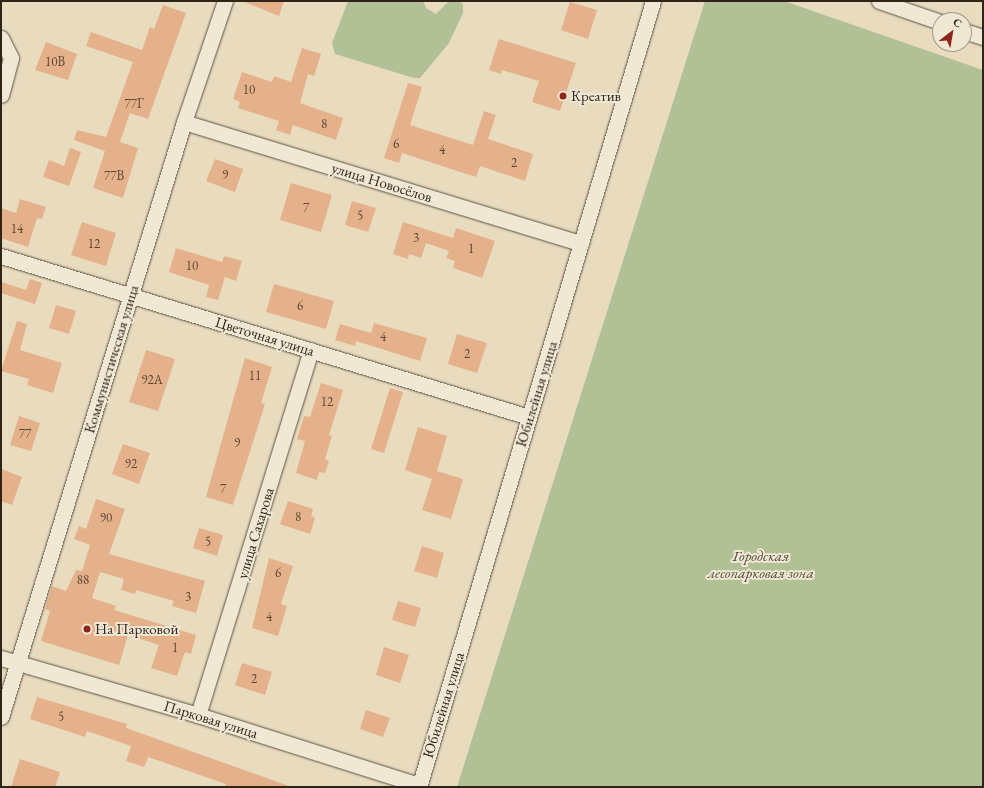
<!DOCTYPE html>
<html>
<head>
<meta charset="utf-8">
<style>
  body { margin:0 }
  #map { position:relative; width:984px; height:788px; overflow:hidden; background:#e8dbbe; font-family:"EB Garamond",serif }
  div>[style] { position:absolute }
  .green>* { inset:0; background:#b2c195 }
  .building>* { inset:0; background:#e4b18b }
  .roads { filter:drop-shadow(0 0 1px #5c5242) drop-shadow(0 0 1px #5c5242) }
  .minor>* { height:15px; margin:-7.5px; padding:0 7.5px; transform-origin:7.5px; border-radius:7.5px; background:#f0e8d5 }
  .dots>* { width:11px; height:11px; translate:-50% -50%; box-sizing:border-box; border:2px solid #f0e8d5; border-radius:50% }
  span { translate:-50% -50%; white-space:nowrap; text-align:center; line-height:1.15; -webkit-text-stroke:4px #f0e8d5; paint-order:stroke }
  .number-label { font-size:13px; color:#5c4735 }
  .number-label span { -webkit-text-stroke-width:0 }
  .poi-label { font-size:15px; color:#2e2418 }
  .left { translate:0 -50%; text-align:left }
  .street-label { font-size:15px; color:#2e2418 }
  .park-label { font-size:15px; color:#4f4b37; font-style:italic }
  .frame { position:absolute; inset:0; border:2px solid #2e2418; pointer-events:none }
  .north { position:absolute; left:932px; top:12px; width:40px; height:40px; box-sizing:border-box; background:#f0e8d5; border:1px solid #a29a89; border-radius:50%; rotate:31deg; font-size:11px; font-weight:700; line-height:16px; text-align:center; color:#2e2418 }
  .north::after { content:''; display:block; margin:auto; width:14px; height:18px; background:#8f2418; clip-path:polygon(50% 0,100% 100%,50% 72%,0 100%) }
</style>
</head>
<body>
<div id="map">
  <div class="green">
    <div style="clip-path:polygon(348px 1px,423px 1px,426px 8px,436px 14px,449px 1px,458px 1px,463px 4px,463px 13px,449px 43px,420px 78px,414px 78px,335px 54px,332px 43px)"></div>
    <div style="clip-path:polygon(705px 1px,784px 1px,983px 70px,983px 787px,457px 787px)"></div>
  </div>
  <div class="building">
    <div style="clip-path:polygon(242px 1px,284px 1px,279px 16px)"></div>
    <div style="clip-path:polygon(570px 2px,597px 10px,588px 39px,561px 30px)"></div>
    <div style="clip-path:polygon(163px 5px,186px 13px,148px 119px,130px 113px,120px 142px,138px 148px,123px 198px,93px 188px,105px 151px,74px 140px,77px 130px,106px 137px,133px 62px,86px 46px,91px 32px,142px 50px,150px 27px,154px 29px)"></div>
    <div style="clip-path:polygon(499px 39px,576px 63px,560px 111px,532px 102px,539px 81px,502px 70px,501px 74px,489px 70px)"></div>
    <div style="clip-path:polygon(46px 42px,77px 54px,68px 80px,35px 70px)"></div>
    <div style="clip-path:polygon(302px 48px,321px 54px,314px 76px,308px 74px,300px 103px,343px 118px,336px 140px,293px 125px,290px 135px,276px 130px,279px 121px,238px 108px,240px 102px,233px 99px,242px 72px,272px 82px,274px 76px,291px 82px)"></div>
    <div style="clip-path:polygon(408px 83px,422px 87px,410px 125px,473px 145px,484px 111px,496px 115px,488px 139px,533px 154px,525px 181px,480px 166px,476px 177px,402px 153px,399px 163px,384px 158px)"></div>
    <div style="clip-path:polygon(70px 148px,81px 152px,69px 186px,43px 177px,49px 160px,64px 166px)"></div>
    <div style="clip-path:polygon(215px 159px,243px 169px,235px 192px,206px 181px)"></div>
    <div style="clip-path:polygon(291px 183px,332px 195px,321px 232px,280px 220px)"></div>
    <div style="clip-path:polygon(20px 199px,46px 207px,42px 219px,37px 218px,28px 247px,1px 238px,1px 208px,16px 213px)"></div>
    <div style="clip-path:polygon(352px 201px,376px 208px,368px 232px,345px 225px)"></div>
    <div style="clip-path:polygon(82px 222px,116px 233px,106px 266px,71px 255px)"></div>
    <div style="clip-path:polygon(403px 222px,453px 238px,456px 228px,495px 241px,482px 278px,453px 268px,455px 261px,446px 258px,449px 251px,426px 243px,421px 258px,409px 254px,408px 259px,393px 254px)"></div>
    <div style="clip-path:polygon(176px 248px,222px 262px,224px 256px,242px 261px,236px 281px,225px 277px,218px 300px,206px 297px,209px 285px,169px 272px)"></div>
    <div style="clip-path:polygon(30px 279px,42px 283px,35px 304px,1px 293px,1px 282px,26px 290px)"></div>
    <div style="clip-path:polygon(274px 284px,334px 301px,326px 329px,266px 312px)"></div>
    <div style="clip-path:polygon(56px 305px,76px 311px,69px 334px,49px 328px)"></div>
    <div style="clip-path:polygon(17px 321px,27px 324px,20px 350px,62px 363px,53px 393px,27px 385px,29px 379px,1px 371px)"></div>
    <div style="clip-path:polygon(374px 323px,427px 338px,420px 361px,356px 341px,355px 346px,335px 340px,340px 324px,371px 333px)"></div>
    <div style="clip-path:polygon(457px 334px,487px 343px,477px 373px,448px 364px)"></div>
    <div style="clip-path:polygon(146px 350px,175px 359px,158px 411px,129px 402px)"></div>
    <div style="clip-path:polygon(245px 358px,272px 367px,261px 403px,265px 404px,233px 505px,206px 497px)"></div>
    <div style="clip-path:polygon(321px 383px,343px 390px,329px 435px,332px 436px,325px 459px,329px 461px,325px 473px,319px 472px,317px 480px,296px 473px,305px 441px,297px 439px,304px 416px,310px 417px)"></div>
    <div style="clip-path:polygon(390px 388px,403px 392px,384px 453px,371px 449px)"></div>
    <div style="clip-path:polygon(19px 416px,40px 423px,31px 451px,10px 445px)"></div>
    <div style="clip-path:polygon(418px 427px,447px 436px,437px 471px,463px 479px,451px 519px,422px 510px,432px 479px,405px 470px)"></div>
    <div style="clip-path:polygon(123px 444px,150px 453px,139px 484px,112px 474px)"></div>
    <div style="clip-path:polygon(1px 469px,22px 477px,12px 505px,1px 501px)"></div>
    <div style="clip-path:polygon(96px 499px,125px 509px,109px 554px,205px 581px,196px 613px,172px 606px,174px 601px,136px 590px,135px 594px,121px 590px,124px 579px,100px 572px,92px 598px,116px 606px,114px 610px,196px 635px,191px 654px,185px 652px,177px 676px,151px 668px,159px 645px,128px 635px,119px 665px,41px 641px,50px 611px,45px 609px,52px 586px,66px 591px,76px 570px,82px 571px,90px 545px,74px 539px,79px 526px,86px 529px)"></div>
    <div style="clip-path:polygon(288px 501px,313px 509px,311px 516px,315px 518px,310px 534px,280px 524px)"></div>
    <div style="clip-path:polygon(199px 528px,223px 535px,217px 556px,193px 548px)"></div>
    <div style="clip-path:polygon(422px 546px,444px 553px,437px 578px,414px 571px)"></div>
    <div style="clip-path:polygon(269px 558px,293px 566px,281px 604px,287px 606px,278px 636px,252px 628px)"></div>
    <div style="clip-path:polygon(398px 601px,421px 608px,415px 627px,392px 620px)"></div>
    <div style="clip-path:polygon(384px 647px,409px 655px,400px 683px,376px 675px)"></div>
    <div style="clip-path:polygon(242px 663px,272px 672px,265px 695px,235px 685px)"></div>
    <div style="clip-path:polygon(37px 697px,127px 724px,126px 728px,292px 787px,225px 787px,226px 784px,148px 757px,144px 767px,126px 761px,131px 746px,87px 731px,85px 737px,30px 719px)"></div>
    <div style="clip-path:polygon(366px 710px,390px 718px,383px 737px,360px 729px)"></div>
    <div style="clip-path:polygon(20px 759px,60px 772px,55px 787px,11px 787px)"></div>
  </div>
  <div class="roads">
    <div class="minor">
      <div style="left:879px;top:1px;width:65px;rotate:19deg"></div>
      <div style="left:964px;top:31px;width:20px;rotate:18deg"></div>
      <div style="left:1px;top:38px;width:22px;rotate:63deg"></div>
      <div style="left:11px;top:58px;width:38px;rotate:105deg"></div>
      <div style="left:184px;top:122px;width:415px;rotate:17deg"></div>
      <div style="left:1px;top:256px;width:552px;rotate:16.96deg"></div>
      <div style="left:1px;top:658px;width:205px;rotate:16.1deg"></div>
      <div style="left:198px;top:715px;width:232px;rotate:17.6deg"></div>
      <div style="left:198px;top:715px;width:382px;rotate:-72.8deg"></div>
      <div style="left:1px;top:717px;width:623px;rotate:-72.9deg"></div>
      <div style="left:184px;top:122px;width:128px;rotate:-71.3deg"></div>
      <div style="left:419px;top:787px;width:820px;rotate:-73.42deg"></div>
    </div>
  </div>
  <div class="dots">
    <div style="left:563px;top:96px;background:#8f2418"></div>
    <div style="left:87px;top:629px;background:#8f2418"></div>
  </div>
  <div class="number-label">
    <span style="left:55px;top:62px">10В</span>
    <span style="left:249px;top:90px">10</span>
    <span style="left:134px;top:104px">77Г</span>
    <span style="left:324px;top:124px">8</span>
    <span style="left:396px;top:144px">6</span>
    <span style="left:442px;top:150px">4</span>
    <span style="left:514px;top:163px">2</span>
    <span style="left:225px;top:175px">9</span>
    <span style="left:114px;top:176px">77В</span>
    <span style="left:306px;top:208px">7</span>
    <span style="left:360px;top:216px">5</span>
    <span style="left:17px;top:229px">14</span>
    <span style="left:416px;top:238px">3</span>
    <span style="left:94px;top:244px">12</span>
    <span style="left:471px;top:249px">1</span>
    <span style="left:192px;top:266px">10</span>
    <span style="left:300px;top:306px">6</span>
    <span style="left:383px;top:337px">4</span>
    <span style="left:467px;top:354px">2</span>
    <span style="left:255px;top:376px">11</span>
    <span style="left:152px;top:380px">92А</span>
    <span style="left:327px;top:402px">12</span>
    <span style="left:25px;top:434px">77</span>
    <span style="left:237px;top:443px">9</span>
    <span style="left:131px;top:464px">92</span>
    <span style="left:223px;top:489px">7</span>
    <span style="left:298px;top:517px">8</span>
    <span style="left:106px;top:518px">90</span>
    <span style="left:208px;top:542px">5</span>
    <span style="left:278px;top:573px">6</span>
    <span style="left:83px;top:580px">88</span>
    <span style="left:188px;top:597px">3</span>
    <span style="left:269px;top:617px">4</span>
    <span style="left:175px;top:648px">1</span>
    <span style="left:254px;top:679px">2</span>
    <span style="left:61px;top:717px">5</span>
  </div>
  <div class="poi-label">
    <span class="left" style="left:571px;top:96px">Креатив</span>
    <span class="left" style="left:95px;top:629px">На Парковой</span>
  </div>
  <div class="street-label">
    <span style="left:382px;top:182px;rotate:17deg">улица Новосёлов</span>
    <span style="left:265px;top:336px;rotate:17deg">Цветочная улица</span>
    <span style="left:111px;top:359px;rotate:-73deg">Коммунистическая улица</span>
    <span style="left:536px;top:394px;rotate:-73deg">Юбилейная улица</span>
    <span style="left:255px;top:533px;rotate:-73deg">улица Сахарова</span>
    <span style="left:443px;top:705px;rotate:-73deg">Юбилейная улица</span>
    <span style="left:211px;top:719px;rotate:17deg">Парковая улица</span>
  </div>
  <div class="park-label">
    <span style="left:761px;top:564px">Городская<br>лесопарковая зона</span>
  </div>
  <div class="frame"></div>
  <div class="north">С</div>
</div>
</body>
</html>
